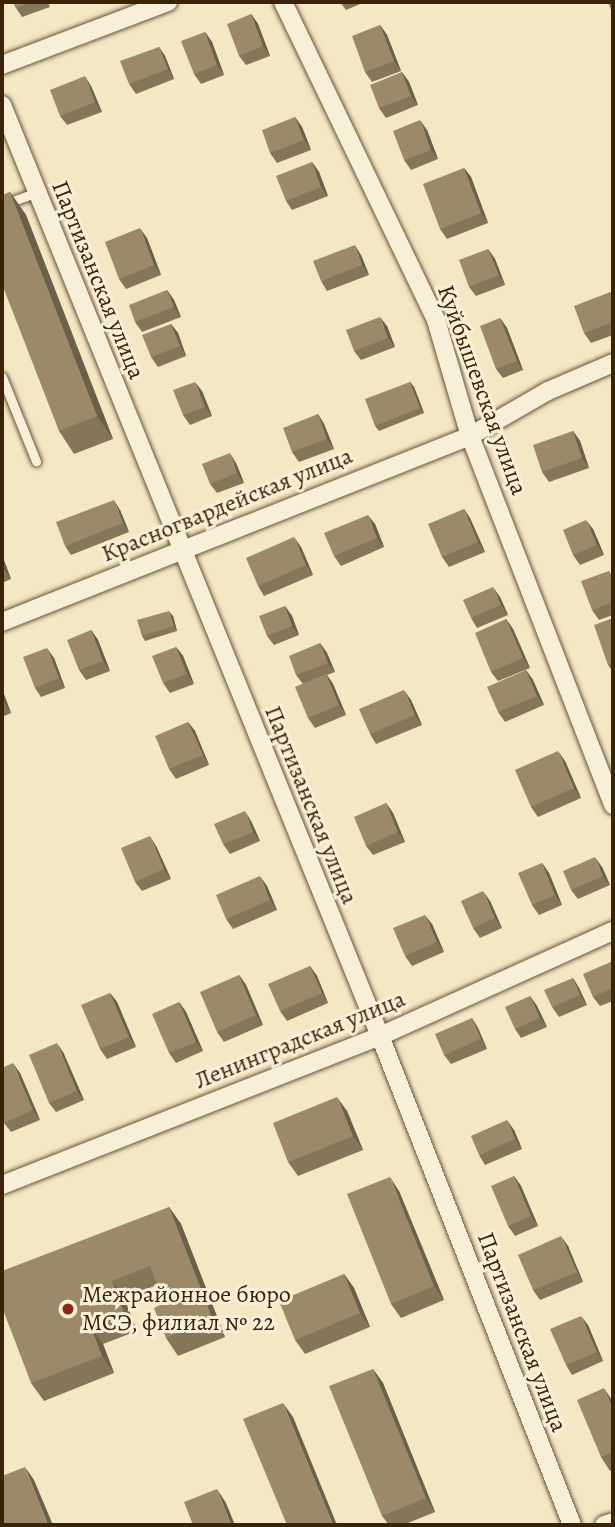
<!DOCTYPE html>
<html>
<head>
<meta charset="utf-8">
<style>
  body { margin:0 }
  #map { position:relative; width:615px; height:1527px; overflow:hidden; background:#f4e7c3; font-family:Alegreya,serif }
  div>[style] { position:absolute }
  .roads { filter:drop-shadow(0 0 2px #685437) drop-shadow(0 0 2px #685437) }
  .lane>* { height:9px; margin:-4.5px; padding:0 4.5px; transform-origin:4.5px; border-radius:4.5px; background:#f8efd8 }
  .street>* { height:18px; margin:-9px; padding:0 9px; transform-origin:9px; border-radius:9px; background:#f8efd8 }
  .wall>* { inset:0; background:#85765a }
  .shaded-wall>* { inset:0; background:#6c604a }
  .building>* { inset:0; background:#9b8969 }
  .dots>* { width:19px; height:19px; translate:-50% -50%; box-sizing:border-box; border:4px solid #f8efd8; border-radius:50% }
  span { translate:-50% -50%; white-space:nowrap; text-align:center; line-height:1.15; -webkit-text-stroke:6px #f8efd8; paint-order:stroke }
  .street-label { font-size:24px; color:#3a2308 }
  .poi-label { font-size:24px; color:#3a2308 }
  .left { translate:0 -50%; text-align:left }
  .frame { position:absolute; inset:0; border:4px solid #3a2308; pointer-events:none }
</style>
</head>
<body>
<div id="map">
  <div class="roads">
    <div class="lane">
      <div style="left:2px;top:205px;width:37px;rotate:-20deg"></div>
      <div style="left:2px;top:377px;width:91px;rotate:68deg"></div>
    </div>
    <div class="street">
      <div style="left:283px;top:2px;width:353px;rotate:64.3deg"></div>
      <div style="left:436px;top:320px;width:121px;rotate:73.7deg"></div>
      <div style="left:470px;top:436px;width:396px;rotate:68.8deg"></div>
      <div style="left:2px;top:65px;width:178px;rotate:-20.8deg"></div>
      <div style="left:2px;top:105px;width:1005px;rotate:67.9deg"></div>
      <div style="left:380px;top:1036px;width:525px;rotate:68.56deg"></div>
      <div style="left:2px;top:622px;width:504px;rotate:-21.67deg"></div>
      <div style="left:470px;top:436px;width:90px;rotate:-30deg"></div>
      <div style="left:548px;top:391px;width:71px;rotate:-23.3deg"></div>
      <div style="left:2px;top:1185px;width:406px;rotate:-21.5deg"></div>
      <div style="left:380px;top:1036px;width:256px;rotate:-24.3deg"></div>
      <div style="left:604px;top:1525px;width:9px;rotate:-18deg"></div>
    </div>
  </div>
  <div class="wall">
    <div style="clip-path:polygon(13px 2px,48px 2px,50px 7px,22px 17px,16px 8px)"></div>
    <div style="clip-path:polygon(340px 2px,365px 2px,346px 10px)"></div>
    <div style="clip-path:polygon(251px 14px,258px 24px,270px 56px,246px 65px,239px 56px)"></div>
    <div style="clip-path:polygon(380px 25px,387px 35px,401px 71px,372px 82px,365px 72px)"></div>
    <div style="clip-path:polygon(205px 32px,212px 42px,224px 75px,201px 84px,194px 74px)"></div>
    <div style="clip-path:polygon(159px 47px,165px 56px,174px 79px,136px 94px,129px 84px)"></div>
    <div style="clip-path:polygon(402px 72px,409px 82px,418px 105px,386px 118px,379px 108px)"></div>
    <div style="clip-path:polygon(91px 86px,102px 112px,67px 125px,60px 116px)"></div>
    <div style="clip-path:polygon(295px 117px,302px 127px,311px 150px,277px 163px,270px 153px)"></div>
    <div style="clip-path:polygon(427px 130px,438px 159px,411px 170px,404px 160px)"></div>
    <div style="clip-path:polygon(312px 162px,319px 172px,328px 196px,292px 210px,286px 201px)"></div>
    <div style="clip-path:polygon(464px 168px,471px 177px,488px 223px,447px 239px,440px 229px)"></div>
    <div style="clip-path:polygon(10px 192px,26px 215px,113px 439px,74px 454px,59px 431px)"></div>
    <div style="clip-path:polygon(147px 238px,161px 275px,126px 289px,119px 279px)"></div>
    <div style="clip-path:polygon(488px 249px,495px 259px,505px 285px,476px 296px,469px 287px)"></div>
    <div style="clip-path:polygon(361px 255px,369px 275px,327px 291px,321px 281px)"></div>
    <div style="clip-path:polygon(167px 290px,174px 300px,181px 317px,142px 332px,135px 322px)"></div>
    <div style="clip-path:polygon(613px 291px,613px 335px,591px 343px,584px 333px)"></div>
    <div style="clip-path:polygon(500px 318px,507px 328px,523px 370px,503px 378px,496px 369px)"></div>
    <div style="clip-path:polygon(171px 324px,178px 333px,186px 356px,158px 367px,151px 357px)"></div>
    <div style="clip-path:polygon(387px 326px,395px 347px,361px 360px,354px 351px)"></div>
    <div style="clip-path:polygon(410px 382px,414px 387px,424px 413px,379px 431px,375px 426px)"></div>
    <div style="clip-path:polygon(202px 391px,212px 416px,190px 425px,183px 415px)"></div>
    <div style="clip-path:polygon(318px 414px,324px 424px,334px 449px,299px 462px,292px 452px)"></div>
    <div style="clip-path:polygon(573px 431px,580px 441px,589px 468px,549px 482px,542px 472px)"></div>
    <div style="clip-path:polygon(236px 463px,244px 483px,217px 493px,210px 484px)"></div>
    <div style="clip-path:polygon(464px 509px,470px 518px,485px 552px,449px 567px,442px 557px)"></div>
    <div style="clip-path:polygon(120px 510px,129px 532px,71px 555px,65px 546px)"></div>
    <div style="clip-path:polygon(375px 524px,384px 547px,341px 566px,334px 556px)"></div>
    <div style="clip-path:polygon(593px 529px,604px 555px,580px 565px,573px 555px)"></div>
    <div style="clip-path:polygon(301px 547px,313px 575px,264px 596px,258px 586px)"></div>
    <div style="clip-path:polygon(2px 555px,11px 579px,2px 583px)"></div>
    <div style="clip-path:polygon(609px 571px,613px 578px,613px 615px,599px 620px,592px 610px)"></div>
    <div style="clip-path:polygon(500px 597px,508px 615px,477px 628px,471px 618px)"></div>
    <div style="clip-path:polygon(285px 606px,292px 616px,299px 635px,274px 645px,267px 636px)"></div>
    <div style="clip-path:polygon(173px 616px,177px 631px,145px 641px,142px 636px)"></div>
    <div style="clip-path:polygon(613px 618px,613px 672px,608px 665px)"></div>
    <div style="clip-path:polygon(506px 619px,513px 629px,530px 668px,498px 681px,491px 672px)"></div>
    <div style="clip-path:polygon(91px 630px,98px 640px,110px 671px,86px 680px,79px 670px)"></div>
    <div style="clip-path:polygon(320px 643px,327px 653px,335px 672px,327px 675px,333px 684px,346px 715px,315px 728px,308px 718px,303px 684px,296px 675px)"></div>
    <div style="clip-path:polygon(176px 647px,183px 656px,194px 684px,170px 693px,163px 683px)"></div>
    <div style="clip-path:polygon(54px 658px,65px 688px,41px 697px,35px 688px)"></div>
    <div style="clip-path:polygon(526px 670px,533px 680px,544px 705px,505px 722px,498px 712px)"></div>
    <div style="clip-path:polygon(2px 689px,11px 713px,2px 717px)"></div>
    <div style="clip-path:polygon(411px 700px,422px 725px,376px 744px,370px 734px)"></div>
    <div style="clip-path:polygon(188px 722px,195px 731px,209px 765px,176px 779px,169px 769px)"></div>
    <div style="clip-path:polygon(565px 761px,581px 798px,538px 817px,531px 807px)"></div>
    <div style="clip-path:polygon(386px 803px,393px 813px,405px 842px,373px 855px,366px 846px)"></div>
    <div style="clip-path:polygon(251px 821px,260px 841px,230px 854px,223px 844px)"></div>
    <div style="clip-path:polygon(156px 846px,171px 879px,142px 891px,135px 882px)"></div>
    <div style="clip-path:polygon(542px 863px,549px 873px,562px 905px,539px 915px,532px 905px)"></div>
    <div style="clip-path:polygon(602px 867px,610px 885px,578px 899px,571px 890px)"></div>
    <div style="clip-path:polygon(267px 886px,277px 910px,233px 929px,226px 919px)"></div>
    <div style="clip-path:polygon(490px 901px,502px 928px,480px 938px,473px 928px)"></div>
    <div style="clip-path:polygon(432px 924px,444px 952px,412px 966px,405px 956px)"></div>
    <div style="clip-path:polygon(613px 961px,613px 1001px,600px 1006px,593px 997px)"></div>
    <div style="clip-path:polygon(310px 966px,317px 976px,328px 1003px,287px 1021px,280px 1011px)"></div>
    <div style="clip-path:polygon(239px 975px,246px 985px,263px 1025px,224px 1042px,217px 1032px)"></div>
    <div style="clip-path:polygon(573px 978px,579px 988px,587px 1005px,559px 1017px,552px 1007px)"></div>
    <div style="clip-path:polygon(110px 993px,117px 1002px,136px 1047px,107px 1059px,100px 1049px)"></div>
    <div style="clip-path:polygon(530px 996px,537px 1006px,547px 1027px,521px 1038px,515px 1029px)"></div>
    <div style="clip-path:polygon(179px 1002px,186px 1012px,203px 1051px,176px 1063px,169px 1053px)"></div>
    <div style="clip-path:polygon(472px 1018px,478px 1028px,487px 1049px,451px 1064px,444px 1055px)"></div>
    <div style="clip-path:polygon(63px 1052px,84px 1100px,56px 1112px,49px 1103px)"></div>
    <div style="clip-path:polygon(20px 1073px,40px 1120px,11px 1132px,4px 1123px)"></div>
    <div style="clip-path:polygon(347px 1111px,363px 1150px,298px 1176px,288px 1162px)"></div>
    <div style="clip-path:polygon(514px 1130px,522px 1149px,485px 1165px,479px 1155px)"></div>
    <div style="clip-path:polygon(514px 1176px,521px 1186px,538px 1226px,515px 1236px,508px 1226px)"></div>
    <div style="clip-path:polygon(399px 1191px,444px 1300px,401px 1318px,391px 1304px)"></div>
    <div style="clip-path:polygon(169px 1207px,181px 1224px,225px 1337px,178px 1356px,166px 1338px,164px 1303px,157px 1285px,124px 1298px,137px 1331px,103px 1344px,114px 1373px,44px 1401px,31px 1383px)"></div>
    <div style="clip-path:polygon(568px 1246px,583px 1282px,540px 1300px,533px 1290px)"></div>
    <div style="clip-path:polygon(344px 1274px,354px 1288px,370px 1327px,305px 1354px,295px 1340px)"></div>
    <div style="clip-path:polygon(588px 1325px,603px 1361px,572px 1375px,566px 1365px)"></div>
    <div style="clip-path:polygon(373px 1369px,383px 1383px,435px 1512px,403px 1525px,389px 1525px,382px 1516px)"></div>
    <div style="clip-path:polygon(613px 1402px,613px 1470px,610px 1471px,601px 1457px)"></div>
  </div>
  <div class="shaded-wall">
    <div style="clip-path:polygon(251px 14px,258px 24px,270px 56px,263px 46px)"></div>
    <div style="clip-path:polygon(380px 25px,387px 35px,401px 71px,394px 61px)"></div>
    <div style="clip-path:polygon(205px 32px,212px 42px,224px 75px,217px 65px)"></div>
    <div style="clip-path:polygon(159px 47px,165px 56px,174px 79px,168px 69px)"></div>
    <div style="clip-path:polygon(402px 72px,409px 82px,418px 105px,411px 96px)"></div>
    <div style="clip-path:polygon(85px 76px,91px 86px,102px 112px,95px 102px)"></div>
    <div style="clip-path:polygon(295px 117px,302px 127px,311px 150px,304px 140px)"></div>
    <div style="clip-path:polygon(420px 120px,427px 130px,438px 159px,431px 150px)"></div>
    <div style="clip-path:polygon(312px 162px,319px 172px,328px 196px,321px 187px)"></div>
    <div style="clip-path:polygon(464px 168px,471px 177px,488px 223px,481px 213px)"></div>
    <div style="clip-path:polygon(10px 192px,26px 215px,113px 439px,97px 416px)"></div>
    <div style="clip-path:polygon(140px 228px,147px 238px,161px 275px,154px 265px)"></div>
    <div style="clip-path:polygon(355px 245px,361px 255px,369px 275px,362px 265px)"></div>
    <div style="clip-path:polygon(488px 249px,495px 259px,505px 285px,499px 275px)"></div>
    <div style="clip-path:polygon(167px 290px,174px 300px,181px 317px,174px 307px)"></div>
    <div style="clip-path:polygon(380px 317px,387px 326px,395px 347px,388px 338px)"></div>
    <div style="clip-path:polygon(500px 318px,507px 328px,523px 370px,517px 361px)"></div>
    <div style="clip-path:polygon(171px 324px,178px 333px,186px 356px,180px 346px)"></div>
    <div style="clip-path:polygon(195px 382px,202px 391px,212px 416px,205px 407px)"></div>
    <div style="clip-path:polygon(410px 382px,414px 387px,424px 413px,420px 408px)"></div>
    <div style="clip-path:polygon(318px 414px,324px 424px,334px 449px,327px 439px)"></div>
    <div style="clip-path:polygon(573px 431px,580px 441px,589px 468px,582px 458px)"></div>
    <div style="clip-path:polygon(230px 453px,236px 463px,244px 483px,237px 473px)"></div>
    <div style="clip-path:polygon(114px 500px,120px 510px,129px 532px,123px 523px)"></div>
    <div style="clip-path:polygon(464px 509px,470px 518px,485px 552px,478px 542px)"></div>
    <div style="clip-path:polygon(368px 515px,375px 524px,384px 547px,377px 538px)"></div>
    <div style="clip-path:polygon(586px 520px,593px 529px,604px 555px,597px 545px)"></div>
    <div style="clip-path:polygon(294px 537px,301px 547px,313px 575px,306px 565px)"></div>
    <div style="clip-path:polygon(2px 555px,11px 579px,4px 569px,2px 563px)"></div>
    <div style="clip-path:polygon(493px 587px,500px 597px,508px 615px,501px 605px)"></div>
    <div style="clip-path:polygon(285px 606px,292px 616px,299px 635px,292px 626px)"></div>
    <div style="clip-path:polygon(169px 611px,173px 616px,177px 631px,174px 626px)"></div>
    <div style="clip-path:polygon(506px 619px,513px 629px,530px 668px,523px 658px)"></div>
    <div style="clip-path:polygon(91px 630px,98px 640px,110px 671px,103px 661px)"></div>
    <div style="clip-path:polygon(320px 643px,327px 653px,335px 672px,328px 663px)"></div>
    <div style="clip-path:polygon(176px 647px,183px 656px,194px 684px,187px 674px)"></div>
    <div style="clip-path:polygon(47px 648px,54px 658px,65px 688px,59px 678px)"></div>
    <div style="clip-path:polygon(526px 670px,533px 680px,544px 705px,537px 696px)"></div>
    <div style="clip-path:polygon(326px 674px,333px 684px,346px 715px,339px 705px)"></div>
    <div style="clip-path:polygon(2px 689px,11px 713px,5px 704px,2px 696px)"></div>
    <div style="clip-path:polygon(404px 690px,411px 700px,422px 725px,415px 715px)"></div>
    <div style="clip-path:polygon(188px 722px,195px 731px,209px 765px,203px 755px)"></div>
    <div style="clip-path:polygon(558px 751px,565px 761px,581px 798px,574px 788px)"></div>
    <div style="clip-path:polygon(386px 803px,393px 813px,405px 842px,398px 832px)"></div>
    <div style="clip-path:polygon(245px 811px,251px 821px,260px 841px,253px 832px)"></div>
    <div style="clip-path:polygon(150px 836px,156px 846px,171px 879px,164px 869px)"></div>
    <div style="clip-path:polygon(595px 857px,602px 867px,610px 885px,603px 876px)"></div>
    <div style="clip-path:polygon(542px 863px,549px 873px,562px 905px,555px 895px)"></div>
    <div style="clip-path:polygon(260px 876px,267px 886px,277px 910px,270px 900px)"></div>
    <div style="clip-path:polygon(483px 891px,490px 901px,502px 928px,495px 918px)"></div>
    <div style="clip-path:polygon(425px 915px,432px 924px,444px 952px,437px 942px)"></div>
    <div style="clip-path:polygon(310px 966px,317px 976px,328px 1003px,322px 993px)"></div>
    <div style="clip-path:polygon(239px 975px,246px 985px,263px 1025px,256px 1015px)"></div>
    <div style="clip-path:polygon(573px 978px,579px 988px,587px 1005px,580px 995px)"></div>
    <div style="clip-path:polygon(110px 993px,117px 1002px,136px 1047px,129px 1037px)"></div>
    <div style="clip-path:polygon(530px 996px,537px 1006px,547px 1027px,540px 1018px)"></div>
    <div style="clip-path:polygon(179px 1002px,186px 1012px,203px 1051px,196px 1042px)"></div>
    <div style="clip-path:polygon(472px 1018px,478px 1028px,487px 1049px,481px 1039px)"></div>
    <div style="clip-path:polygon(57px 1043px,63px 1052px,84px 1100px,77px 1091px)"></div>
    <div style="clip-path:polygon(13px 1063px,20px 1073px,40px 1120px,33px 1110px)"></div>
    <div style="clip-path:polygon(337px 1097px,347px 1111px,363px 1150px,353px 1136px)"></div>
    <div style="clip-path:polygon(507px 1120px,514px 1130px,522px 1149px,515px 1139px)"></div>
    <div style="clip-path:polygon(514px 1176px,521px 1186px,538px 1226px,531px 1216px)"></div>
    <div style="clip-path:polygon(390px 1177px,399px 1191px,444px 1300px,434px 1286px)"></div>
    <div style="clip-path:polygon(169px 1207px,181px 1224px,225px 1337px,213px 1320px)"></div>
    <div style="clip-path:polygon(561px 1236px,568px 1246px,583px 1282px,577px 1272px)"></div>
    <div style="clip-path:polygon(344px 1274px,354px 1288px,370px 1327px,360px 1313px)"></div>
    <div style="clip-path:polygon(112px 1281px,124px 1298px,137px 1331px,124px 1313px)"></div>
    <div style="clip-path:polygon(581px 1316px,588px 1325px,603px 1361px,597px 1352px)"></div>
    <div style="clip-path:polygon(91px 1327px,103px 1344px,114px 1373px,102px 1356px)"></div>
    <div style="clip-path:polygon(373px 1369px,383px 1383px,435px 1512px,426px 1498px)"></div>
    <div style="clip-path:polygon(604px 1388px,613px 1402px,613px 1410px)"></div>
    <div style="clip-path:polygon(283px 1403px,293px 1417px,337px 1525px,333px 1525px)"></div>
    <div style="clip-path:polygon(25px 1467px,34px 1480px,53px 1525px,48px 1525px)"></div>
    <div style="clip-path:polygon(217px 1489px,226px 1503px,235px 1525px,231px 1525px)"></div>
  </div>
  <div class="building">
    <div style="clip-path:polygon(13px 2px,31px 2px,16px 8px)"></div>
    <div style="clip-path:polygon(610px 2px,613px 2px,613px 14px,608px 3px)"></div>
    <div style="clip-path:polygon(251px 14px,263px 46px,239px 56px,227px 24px)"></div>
    <div style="clip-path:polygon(380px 25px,394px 61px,365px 72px,352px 36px)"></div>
    <div style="clip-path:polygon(205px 32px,217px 65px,194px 74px,181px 41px)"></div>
    <div style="clip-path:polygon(159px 47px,168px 69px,129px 84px,120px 61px)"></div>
    <div style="clip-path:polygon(402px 72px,411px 96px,379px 108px,370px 85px)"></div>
    <div style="clip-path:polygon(85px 76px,95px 102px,60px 116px,50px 90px)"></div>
    <div style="clip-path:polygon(295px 117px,304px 140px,270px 153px,262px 130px)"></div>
    <div style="clip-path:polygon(420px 120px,431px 150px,404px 160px,393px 131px)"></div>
    <div style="clip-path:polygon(312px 162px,321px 187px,286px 201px,276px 176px)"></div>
    <div style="clip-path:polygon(464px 168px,481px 213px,440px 229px,423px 184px)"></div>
    <div style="clip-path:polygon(10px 192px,97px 416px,59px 431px,2px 284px,2px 195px)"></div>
    <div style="clip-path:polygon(140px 228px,154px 265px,119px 279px,105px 242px)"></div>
    <div style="clip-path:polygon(355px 245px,362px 265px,321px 281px,313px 261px)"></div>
    <div style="clip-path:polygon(488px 249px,499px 275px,469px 287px,459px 260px)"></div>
    <div style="clip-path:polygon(167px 290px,174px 307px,135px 322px,129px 305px)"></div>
    <div style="clip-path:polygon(613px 291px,613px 322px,584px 333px,574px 306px)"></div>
    <div style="clip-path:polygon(380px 317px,388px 338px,354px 351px,346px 330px)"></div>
    <div style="clip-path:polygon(500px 318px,517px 361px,496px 369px,480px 326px)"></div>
    <div style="clip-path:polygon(171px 324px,180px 346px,151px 357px,142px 335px)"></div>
    <div style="clip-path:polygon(195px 382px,205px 407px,183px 415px,173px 390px)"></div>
    <div style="clip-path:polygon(410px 382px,420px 408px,375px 426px,365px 399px)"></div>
    <div style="clip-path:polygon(318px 414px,327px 439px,292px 452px,283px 428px)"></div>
    <div style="clip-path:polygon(573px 431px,582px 458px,542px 472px,533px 445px)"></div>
    <div style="clip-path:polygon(230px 453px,237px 473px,210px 484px,202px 464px)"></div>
    <div style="clip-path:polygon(114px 500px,123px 523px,65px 546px,56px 522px)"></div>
    <div style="clip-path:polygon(464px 509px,478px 542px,442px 557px,428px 524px)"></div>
    <div style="clip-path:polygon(368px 515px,377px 538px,334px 556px,324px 533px)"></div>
    <div style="clip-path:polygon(586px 520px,597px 545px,573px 555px,563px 530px)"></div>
    <div style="clip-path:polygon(294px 537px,306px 565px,258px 586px,246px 558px)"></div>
    <div style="clip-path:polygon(609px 571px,613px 584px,613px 602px,592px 610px,581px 581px)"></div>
    <div style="clip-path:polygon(493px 587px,501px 605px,471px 618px,463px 600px)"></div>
    <div style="clip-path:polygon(285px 606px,292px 626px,267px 636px,259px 616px)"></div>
    <div style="clip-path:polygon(169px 611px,174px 626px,142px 636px,137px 620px)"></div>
    <div style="clip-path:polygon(613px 618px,613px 663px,608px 665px,594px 625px)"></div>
    <div style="clip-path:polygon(506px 619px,523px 658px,491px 672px,475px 633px)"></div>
    <div style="clip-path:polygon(91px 630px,103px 661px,79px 670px,67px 640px)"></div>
    <div style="clip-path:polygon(320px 643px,328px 663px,296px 675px,289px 656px)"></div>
    <div style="clip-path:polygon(176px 647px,187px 674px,163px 683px,152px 656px)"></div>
    <div style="clip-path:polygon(47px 648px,59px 678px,35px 688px,23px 657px)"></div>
    <div style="clip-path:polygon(526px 670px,537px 696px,498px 712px,487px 687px)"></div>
    <div style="clip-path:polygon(326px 674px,339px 705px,308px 718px,295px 687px)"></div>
    <div style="clip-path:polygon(404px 690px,415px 715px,370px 734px,359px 709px)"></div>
    <div style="clip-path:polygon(188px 722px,203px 755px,169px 769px,155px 736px)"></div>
    <div style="clip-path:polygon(558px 751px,574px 788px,531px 807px,515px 770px)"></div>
    <div style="clip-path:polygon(386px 803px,398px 832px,366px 846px,354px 817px)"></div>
    <div style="clip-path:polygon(245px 811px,253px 832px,223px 844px,214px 824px)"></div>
    <div style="clip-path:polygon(150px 836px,164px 869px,135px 882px,121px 848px)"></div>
    <div style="clip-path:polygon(595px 857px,603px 876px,571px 890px,563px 871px)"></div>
    <div style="clip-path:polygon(542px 863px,555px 895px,532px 905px,518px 873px)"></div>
    <div style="clip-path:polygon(260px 876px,270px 900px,226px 919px,216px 895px)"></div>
    <div style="clip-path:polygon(483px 891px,495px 918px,473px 928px,461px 901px)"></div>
    <div style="clip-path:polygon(425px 915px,437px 942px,405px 956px,393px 928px)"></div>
    <div style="clip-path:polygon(613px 961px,613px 988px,593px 997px,583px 974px)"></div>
    <div style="clip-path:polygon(310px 966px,322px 993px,280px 1011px,268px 984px)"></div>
    <div style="clip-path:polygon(239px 975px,256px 1015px,217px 1032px,200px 992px)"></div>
    <div style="clip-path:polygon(573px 978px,580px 995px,552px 1007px,544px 990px)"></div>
    <div style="clip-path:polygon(110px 993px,129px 1037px,100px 1049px,81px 1005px)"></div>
    <div style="clip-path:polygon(530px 996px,540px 1018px,515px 1029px,505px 1007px)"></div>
    <div style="clip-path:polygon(179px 1002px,196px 1042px,169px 1053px,152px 1014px)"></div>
    <div style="clip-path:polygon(472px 1018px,481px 1039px,444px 1055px,435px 1034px)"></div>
    <div style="clip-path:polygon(57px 1043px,77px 1091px,49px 1103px,29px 1055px)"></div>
    <div style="clip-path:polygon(13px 1063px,33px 1110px,4px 1123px,2px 1117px,2px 1068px)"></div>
    <div style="clip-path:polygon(337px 1097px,353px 1136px,288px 1162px,273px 1123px)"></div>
    <div style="clip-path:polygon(507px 1120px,515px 1139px,479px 1155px,471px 1136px)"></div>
    <div style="clip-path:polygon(514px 1176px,531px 1216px,508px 1226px,491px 1186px)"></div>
    <div style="clip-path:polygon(390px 1177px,434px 1286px,391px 1304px,347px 1194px)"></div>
    <div style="clip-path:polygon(169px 1207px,213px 1320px,166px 1338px,154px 1308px,164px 1303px,150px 1266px,112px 1281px,124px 1313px,91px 1327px,102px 1356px,31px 1383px,2px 1307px,2px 1271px)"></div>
    <div style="clip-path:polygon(561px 1236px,577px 1272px,533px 1290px,518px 1255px)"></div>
    <div style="clip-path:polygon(344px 1274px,360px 1313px,295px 1340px,279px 1301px)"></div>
    <div style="clip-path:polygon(581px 1316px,597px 1352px,566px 1365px,550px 1329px)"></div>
    <div style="clip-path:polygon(373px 1369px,426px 1498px,382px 1516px,329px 1386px)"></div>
    <div style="clip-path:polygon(604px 1388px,613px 1410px,613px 1452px,601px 1457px,577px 1400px)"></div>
    <div style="clip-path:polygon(283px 1403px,333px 1525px,287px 1525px,243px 1419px)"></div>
    <div style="clip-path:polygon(25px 1467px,48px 1525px,2px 1525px,2px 1476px)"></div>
    <div style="clip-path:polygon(217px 1489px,231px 1525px,193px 1525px,184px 1502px)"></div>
  </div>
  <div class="dots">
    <div style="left:68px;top:1309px;background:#8f2418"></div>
  </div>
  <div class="street-label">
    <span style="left:98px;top:280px;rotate:68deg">Партизанская улица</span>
    <span style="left:482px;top:390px;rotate:70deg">Куйбышевская улица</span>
    <span style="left:227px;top:505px;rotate:-22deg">Красногвардейская улица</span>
    <span style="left:311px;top:805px;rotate:68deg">Партизанская улица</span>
    <span style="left:300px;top:1040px;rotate:-22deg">Ленинградская улица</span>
    <span style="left:522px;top:1332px;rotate:69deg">Партизанская улица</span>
  </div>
  <div class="poi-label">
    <span class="left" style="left:82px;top:1309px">Межрайонное бюро<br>МСЭ, филиал № 22</span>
  </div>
  <div class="frame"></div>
</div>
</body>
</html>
